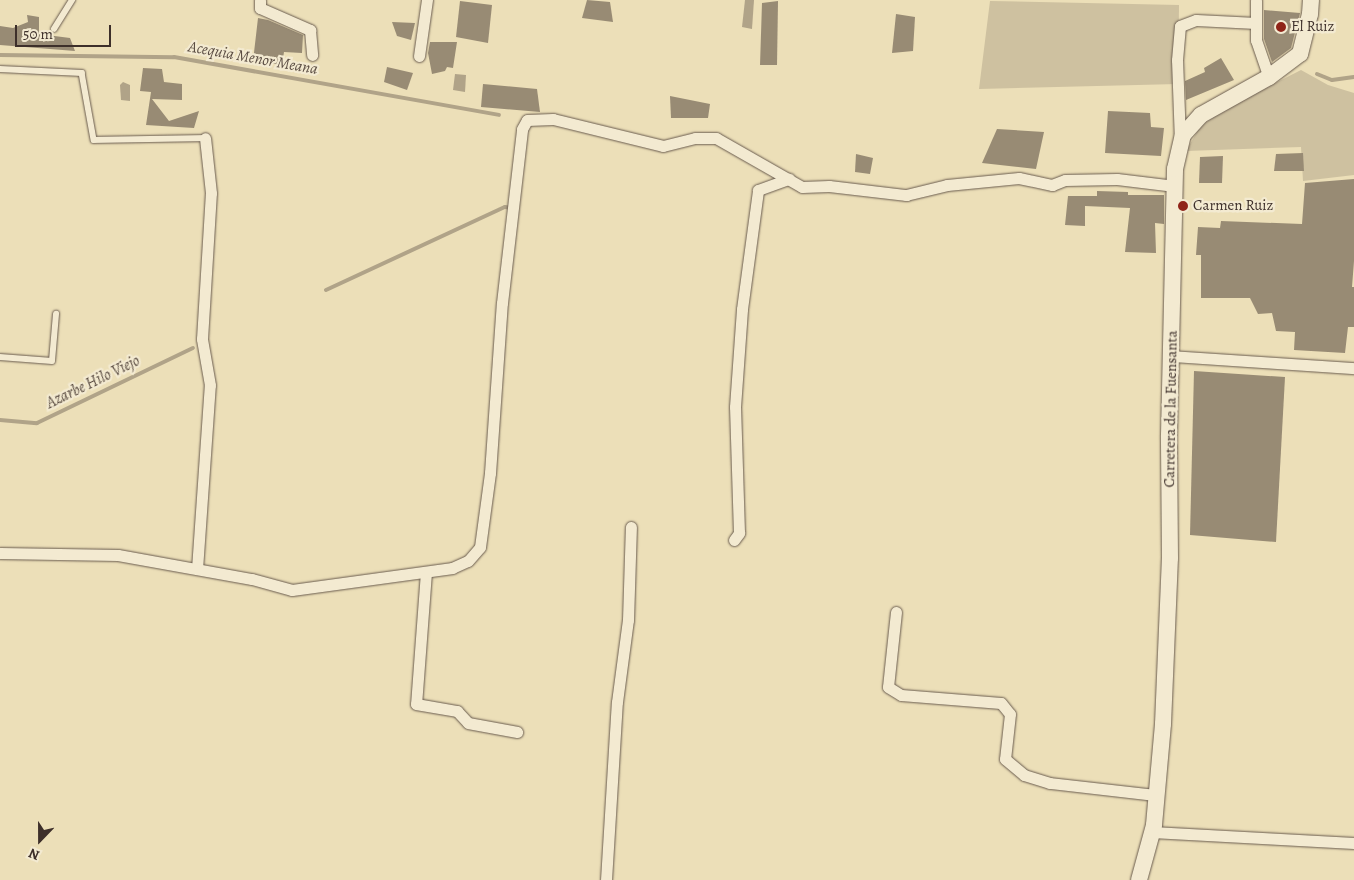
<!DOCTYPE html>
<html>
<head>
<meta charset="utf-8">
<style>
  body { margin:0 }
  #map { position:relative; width:1354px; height:880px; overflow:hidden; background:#ecdfb8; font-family:Alegreya,serif }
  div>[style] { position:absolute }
  .green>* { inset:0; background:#cec1a0 }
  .water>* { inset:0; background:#b0a388 }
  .stream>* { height:4px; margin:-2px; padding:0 2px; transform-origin:2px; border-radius:2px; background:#b0a388 }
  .building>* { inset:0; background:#988b74 }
  .roads { filter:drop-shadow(0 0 1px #695b4e) drop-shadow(0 0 1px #695b4e) }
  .service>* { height:5.5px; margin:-2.75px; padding:0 2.75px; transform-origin:2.75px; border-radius:2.75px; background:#f3ead1 }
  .minor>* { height:11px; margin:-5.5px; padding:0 5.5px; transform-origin:5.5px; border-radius:5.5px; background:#f3ead1 }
  .secondary>* { height:16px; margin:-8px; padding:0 8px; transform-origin:8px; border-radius:8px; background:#f3ead1 }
  .dots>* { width:14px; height:14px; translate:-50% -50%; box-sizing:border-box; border:2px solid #f3ead1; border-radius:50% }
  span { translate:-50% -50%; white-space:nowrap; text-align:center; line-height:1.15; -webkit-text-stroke:4.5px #f3ead1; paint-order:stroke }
  .poi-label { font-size:15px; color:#3d2f2a }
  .left { translate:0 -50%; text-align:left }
  .street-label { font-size:15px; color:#3d2f2a }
  .water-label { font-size:16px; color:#5a4c42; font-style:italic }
  .north { position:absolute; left:15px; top:815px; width:50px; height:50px; -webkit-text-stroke:4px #f3ead1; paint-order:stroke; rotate:202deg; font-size:14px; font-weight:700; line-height:20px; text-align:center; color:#3d2f2a }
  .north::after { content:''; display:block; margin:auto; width:18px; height:22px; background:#3d2f2a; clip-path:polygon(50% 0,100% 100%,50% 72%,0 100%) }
  .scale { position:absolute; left:15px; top:25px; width:96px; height:22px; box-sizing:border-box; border:2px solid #3d2f2a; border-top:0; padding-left:6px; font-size:15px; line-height:18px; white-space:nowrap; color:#3d2f2a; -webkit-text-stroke:4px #f3ead1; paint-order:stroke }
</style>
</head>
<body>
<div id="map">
  <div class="green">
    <div style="clip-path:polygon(990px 1px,1179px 5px,1178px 84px,979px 89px)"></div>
    <div style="clip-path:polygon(1301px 70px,1328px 85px,1354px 93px,1354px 175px,1303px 181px,1301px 147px,1186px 151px,1200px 127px,1224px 109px)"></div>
  </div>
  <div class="water">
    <div style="clip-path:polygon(745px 0,754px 0,752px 29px,742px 27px)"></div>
    <div style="clip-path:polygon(455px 74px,466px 75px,465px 92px,453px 90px)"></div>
    <div style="clip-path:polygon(123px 82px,130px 85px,130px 101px,121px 100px,120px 85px)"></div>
  </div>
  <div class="stream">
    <div style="left:0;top:55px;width:174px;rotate:0.7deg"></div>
    <div style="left:174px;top:57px;width:330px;rotate:10.1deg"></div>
    <div style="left:1317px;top:74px;width:16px;rotate:22deg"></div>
    <div style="left:1332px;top:80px;width:22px;rotate:-8deg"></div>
    <div style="left:326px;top:290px;width:197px;rotate:-24.9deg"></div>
    <div style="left:505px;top:207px;width:6px;rotate:9deg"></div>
    <div style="left:0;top:420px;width:37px;rotate:5deg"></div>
    <div style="left:37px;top:423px;width:173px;rotate:-25.7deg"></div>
  </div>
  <div class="building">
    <div style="clip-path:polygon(587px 0,610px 2px,613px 22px,582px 18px)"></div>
    <div style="clip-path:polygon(460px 1px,492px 5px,488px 43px,456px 37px)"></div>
    <div style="clip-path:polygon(778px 1px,777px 65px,760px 65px,762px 3px)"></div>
    <div style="clip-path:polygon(1264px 10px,1300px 13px,1291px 48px,1272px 62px,1264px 39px)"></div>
    <div style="clip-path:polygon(896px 14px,915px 17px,913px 51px,892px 53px)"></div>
    <div style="clip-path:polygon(27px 15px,39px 17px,39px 34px,70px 38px,75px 51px,0 45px,0 26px,13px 28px,28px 22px)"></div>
    <div style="clip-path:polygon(258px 18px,268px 20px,303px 35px,302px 53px,284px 52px,282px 65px,253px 61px)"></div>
    <div style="clip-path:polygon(392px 22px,415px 23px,411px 40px,397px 36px)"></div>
    <div style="clip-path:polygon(430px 42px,457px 42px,453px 68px,447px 67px,445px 71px,432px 74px,428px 53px)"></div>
    <div style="clip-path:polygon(1221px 58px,1234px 80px,1186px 100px,1185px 81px,1205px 72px,1204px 68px)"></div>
    <div style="clip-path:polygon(387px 67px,413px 73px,407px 90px,384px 82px)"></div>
    <div style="clip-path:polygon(143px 68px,162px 69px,164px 82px,182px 84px,182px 100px,152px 99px,169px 121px,199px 111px,194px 128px,146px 125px,151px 92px,140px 91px)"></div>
    <div style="clip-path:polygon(483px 84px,537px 89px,540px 112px,481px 107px)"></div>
    <div style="clip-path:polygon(670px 96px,710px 104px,708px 118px,671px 118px)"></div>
    <div style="clip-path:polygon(1108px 111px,1150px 113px,1151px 127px,1164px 128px,1161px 156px,1105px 153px)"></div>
    <div style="clip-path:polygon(997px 129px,1044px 132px,1036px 169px,982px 163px)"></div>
    <div style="clip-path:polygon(1303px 153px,1304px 171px,1274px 171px,1276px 154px)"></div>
    <div style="clip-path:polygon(856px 154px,873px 158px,870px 174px,855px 172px)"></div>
    <div style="clip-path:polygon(1223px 156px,1222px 183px,1199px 183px,1200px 157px)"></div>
    <div style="clip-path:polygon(1354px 179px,1354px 261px,1352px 287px,1354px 287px,1354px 327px,1348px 327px,1345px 353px,1294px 350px,1295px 332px,1276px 331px,1272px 313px,1258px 314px,1250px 298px,1201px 298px,1201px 255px,1196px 255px,1198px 227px,1220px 228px,1221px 221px,1302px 224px,1305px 183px)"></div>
    <div style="clip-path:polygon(1097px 191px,1128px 192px,1128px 195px,1164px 195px,1164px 224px,1155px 223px,1156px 253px,1125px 252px,1130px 208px,1085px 206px,1085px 226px,1065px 225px,1068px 196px,1097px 196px)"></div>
    <div style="clip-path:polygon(1194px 371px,1285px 377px,1276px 542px,1190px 535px)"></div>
  </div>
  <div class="roads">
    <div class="service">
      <div style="left:54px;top:29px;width:34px;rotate:-58deg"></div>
      <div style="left:0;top:69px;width:82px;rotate:2.8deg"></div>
      <div style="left:82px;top:73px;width:68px;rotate:79.8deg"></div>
      <div style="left:94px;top:140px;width:111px;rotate:-1deg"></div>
      <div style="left:0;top:357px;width:52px;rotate:4.4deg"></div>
      <div style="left:52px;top:361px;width:47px;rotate:-85.1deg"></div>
    </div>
    <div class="minor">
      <div style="left:260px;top:0;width:8px;rotate:90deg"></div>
      <div style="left:260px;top:8px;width:55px;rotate:23.7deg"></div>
      <div style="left:310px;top:30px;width:25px;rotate:85deg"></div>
      <div style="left:1256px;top:0;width:40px;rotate:90deg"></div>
      <div style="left:1256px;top:40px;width:39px;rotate:71deg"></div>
      <div style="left:419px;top:56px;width:57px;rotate:-81.9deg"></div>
      <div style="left:1180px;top:141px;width:81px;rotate:-92.1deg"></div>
      <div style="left:1177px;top:60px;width:34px;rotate:-85deg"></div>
      <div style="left:1180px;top:26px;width:17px;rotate:-21deg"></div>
      <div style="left:1196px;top:20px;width:60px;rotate:2.9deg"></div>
      <div style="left:1171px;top:356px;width:183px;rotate:3.8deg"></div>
      <div style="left:734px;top:540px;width:9px;rotate:-54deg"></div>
      <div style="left:739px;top:533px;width:126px;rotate:-91.8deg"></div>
      <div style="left:735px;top:407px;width:98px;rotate:-85.9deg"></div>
      <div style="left:742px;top:309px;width:120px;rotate:-82.3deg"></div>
      <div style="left:758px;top:190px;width:33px;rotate:-20deg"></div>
      <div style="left:0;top:553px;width:118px;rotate:1deg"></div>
      <div style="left:118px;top:555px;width:136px;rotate:10.2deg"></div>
      <div style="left:252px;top:579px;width:41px;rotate:15.4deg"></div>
      <div style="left:292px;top:590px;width:162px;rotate:-7.8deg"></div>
      <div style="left:452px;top:568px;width:17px;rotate:-24deg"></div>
      <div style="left:468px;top:561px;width:18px;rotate:-49deg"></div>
      <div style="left:480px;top:547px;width:75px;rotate:-82.3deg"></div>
      <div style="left:490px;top:473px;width:170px;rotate:-86deg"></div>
      <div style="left:502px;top:303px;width:175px;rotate:-83.4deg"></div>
      <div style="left:522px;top:129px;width:10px;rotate:-61deg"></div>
      <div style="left:527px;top:120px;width:26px;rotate:-2deg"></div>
      <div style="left:553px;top:119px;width:113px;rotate:13.8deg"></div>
      <div style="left:663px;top:146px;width:33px;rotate:-14deg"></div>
      <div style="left:695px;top:138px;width:21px"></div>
      <div style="left:716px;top:138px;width:99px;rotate:29.7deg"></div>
      <div style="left:802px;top:187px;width:27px;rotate:-2deg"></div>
      <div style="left:829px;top:186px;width:78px;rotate:6.7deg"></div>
      <div style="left:906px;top:195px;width:42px;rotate:-13.7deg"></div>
      <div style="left:947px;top:185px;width:72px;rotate:-5.6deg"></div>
      <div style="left:1019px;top:178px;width:34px;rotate:12deg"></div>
      <div style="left:1052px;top:185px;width:14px;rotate:-21deg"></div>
      <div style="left:1065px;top:180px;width:52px;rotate:-1.1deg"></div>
      <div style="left:1117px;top:179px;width:58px;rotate:6.9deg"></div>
      <div style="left:197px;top:569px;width:184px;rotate:-86deg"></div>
      <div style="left:210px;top:385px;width:47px;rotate:-99.9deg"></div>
      <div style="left:202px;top:339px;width:146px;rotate:-86.5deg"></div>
      <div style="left:211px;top:193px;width:55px;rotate:-96.2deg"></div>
      <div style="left:426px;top:572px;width:132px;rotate:94.3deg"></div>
      <div style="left:416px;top:704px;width:42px;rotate:9.7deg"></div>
      <div style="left:457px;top:711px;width:16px;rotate:47deg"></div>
      <div style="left:468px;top:723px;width:50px;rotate:10.4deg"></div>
      <div style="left:896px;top:612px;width:75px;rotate:96.1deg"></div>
      <div style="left:888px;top:687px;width:15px;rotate:32deg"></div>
      <div style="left:901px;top:695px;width:100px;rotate:4.6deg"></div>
      <div style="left:1001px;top:703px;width:14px;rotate:51deg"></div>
      <div style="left:1010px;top:714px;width:45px;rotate:96.3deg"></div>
      <div style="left:1005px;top:759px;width:25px;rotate:40deg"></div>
      <div style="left:1024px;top:775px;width:27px;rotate:17deg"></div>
      <div style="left:1050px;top:783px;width:107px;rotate:6.5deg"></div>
      <div style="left:1152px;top:832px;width:202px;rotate:3.1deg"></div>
      <div style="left:606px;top:880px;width:178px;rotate:-86.5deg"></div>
      <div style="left:617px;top:702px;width:83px;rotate:-82.4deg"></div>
      <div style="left:628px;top:620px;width:93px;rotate:-88.2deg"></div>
    </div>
    <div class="secondary">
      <div style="left:1139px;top:880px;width:57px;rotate:-74.7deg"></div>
      <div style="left:1154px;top:825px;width:101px;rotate:-84.9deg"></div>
      <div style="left:1163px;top:724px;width:166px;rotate:-87.6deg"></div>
      <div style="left:1170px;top:558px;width:123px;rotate:-90.5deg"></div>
      <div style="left:1169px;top:435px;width:266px;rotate:-88.7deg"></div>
      <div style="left:1175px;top:169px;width:35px;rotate:-77deg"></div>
      <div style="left:1183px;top:135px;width:27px;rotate:-48deg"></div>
      <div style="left:1201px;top:115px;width:78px;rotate:-29.2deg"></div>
      <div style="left:1269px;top:77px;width:39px;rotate:-37deg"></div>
      <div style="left:1300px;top:54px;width:41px;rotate:-76deg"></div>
      <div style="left:1310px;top:14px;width:14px;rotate:-86deg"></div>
    </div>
  </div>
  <div class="dots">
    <div style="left:1281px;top:27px;background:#8f2418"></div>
    <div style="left:1183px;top:206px;background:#8f2418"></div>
  </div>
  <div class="poi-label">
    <span class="left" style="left:1291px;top:27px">El Ruiz</span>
    <span class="left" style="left:1193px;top:206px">Carmen Ruiz</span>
  </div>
  <div class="street-label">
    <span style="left:1171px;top:409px;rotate:-89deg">Carretera de la Fuensanta</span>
  </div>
  <div class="water-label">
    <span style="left:253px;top:58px;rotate:10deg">Acequia Menor Meana</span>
    <span style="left:93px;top:382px;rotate:-26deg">Azarbe Hilo Viejo</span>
  </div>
  <div class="north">N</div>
  <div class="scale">50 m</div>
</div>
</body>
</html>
